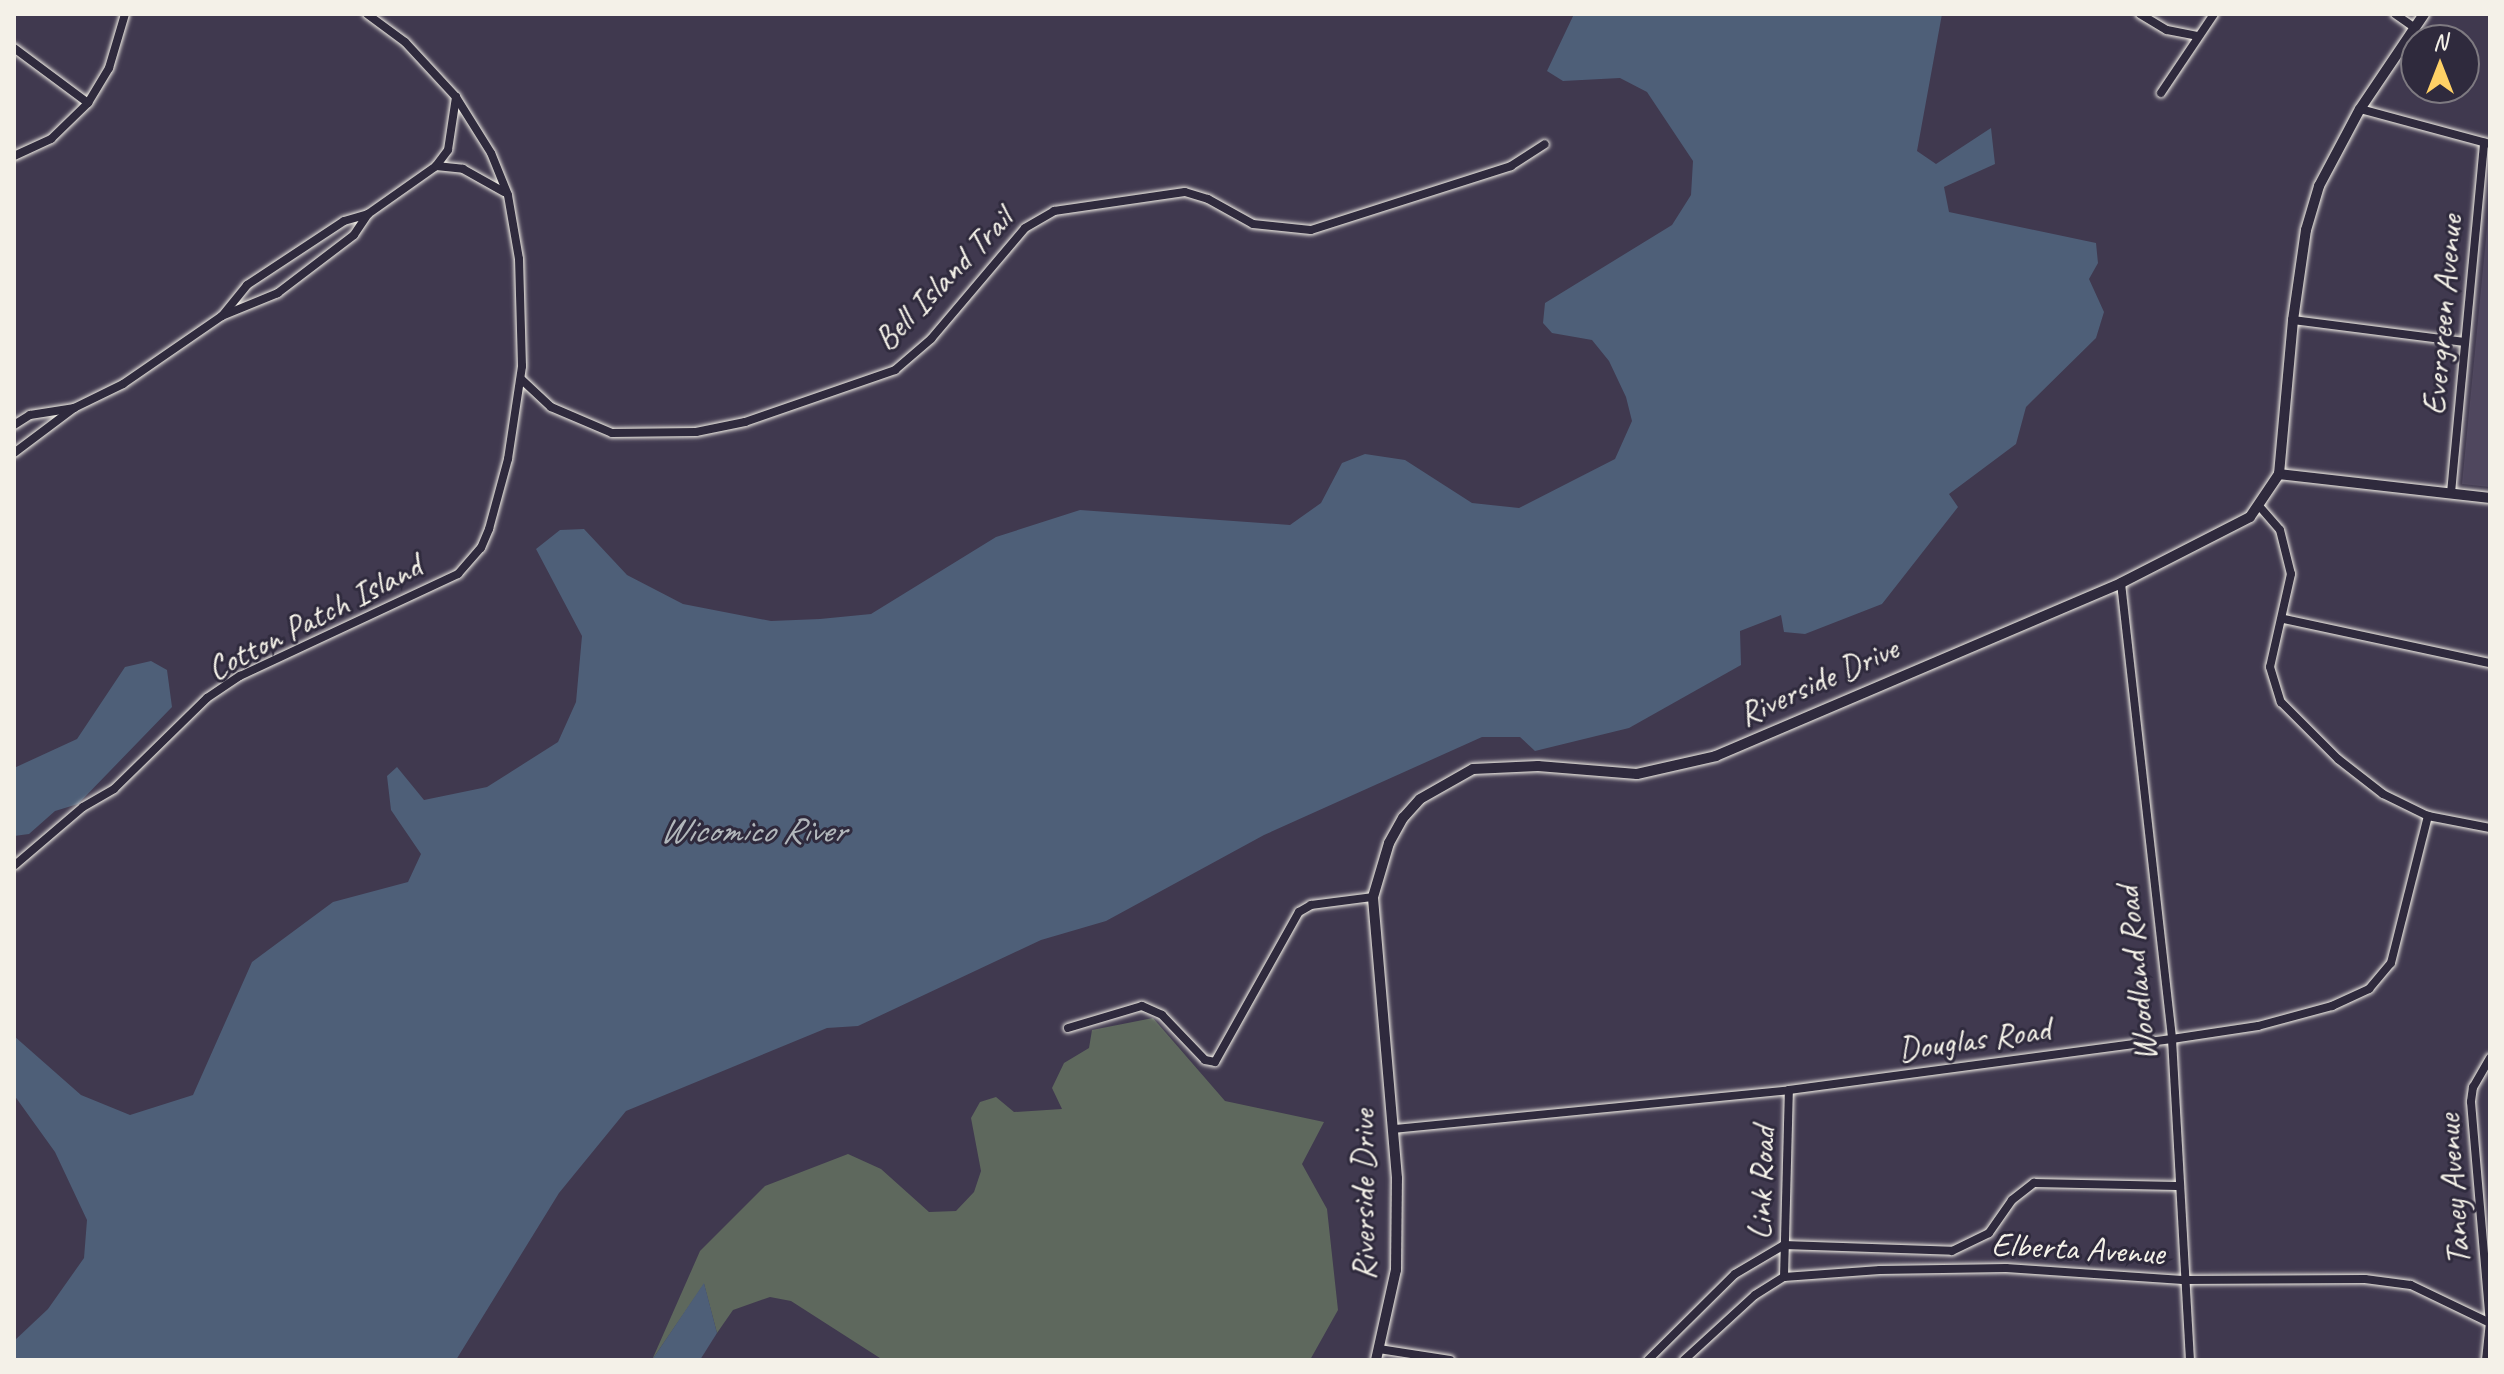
<!DOCTYPE html>
<html>
<head>
<meta charset="utf-8">
<style>
  body { margin:0 }
  #map { position:relative; width:2504px; height:1374px; overflow:hidden; background:#40394f; font-family:Caveat,sans-serif }
  div>[style] { position:absolute }
  .built>* { inset:0; background:#4f475e }
  .green>* { inset:0; background:#5e685d }
  .water>* { inset:0; background:#4e5f78 }
  .roads { filter:drop-shadow(0 0 2px #f4f1e8) drop-shadow(0 0 2px #f4f1e8) }
  .minor>* { height:8px; margin:-4px; padding:0 4px; transform-origin:4px; border-radius:4px; background:#2f2a3d }
  .tertiary>* { height:10px; margin:-5px; padding:0 5px; transform-origin:5px; border-radius:5px; background:#2f2a3d }
  span { translate:-50% -50%; white-space:nowrap; text-align:center; line-height:1.15; -webkit-text-stroke:6px #2f2a3d; paint-order:stroke }
  .street-label { font-size:34px; color:#f4f1e8 }
  .water-label { font-size:36px; color:#b2b7bb; font-style:italic }
  .frame { position:absolute; inset:0; border:16px solid #f4f1e8; pointer-events:none }
  .north { position:absolute; left:2400px; top:24px; width:80px; height:80px; box-sizing:border-box; background:#2f2a3d; border:2px solid #7e7a81; border-radius:50%; rotate:0deg; font-size:22px; font-weight:700; line-height:32px; text-align:center; color:#f4f1e8 }
  .north::after { content:''; display:block; margin:auto; width:28px; height:36px; background:#ffd166; clip-path:polygon(50% 0,100% 100%,50% 72%,0 100%) }
</style>
</head>
<body>
<div id="map">
  <div class="built">
    <div style="clip-path:polygon(2490px 198px,2490px 487px,2462px 484px)"></div>
  </div>
  <div class="green">
    <div style="clip-path:polygon(1153px 1018px,1225px 1101px,1324px 1122px,1302px 1164px,1327px 1209px,1338px 1310px,1310px 1360px,883px 1360px,791px 1301px,770px 1297px,733px 1310px,717px 1333px,704px 1284px,652px 1360px,700px 1251px,765px 1186px,848px 1154px,881px 1169px,929px 1212px,956px 1211px,974px 1192px,981px 1171px,971px 1118px,980px 1102px,996px 1097px,1014px 1112px,1062px 1109px,1052px 1088px,1064px 1063px,1089px 1048px,1092px 1030px)"></div>
  </div>
  <div class="water">
    <div style="clip-path:polygon(1574px 14px,1942px 14px,1917px 151px,1936px 164px,1991px 128px,1995px 164px,1944px 187px,1949px 212px,2096px 243px,2098px 263px,2089px 279px,2104px 312px,2096px 338px,2026px 407px,2016px 444px,1949px 494px,1958px 507px,1882px 604px,1805px 634px,1784px 632px,1781px 615px,1740px 631px,1741px 665px,1629px 728px,1535px 751px,1520px 737px,1482px 737px,1264px 835px,1106px 921px,1041px 940px,858px 1026px,827px 1028px,626px 1111px,559px 1193px,456px 1360px,14px 1360px,14px 1341px,48px 1309px,84px 1258px,87px 1220px,55px 1152px,14px 1095px,14px 1036px,81px 1095px,130px 1115px,193px 1095px,252px 962px,333px 902px,408px 882px,421px 854px,391px 810px,387px 776px,397px 767px,424px 800px,487px 787px,558px 742px,576px 702px,582px 636px,536px 549px,560px 530px,584px 529px,627px 575px,683px 604px,771px 621px,820px 619px,871px 614px,996px 537px,1080px 510px,1290px 525px,1321px 503px,1342px 463px,1365px 454px,1405px 460px,1472px 503px,1519px 508px,1615px 459px,1632px 421px,1626px 397px,1609px 361px,1592px 340px,1552px 333px,1543px 323px,1545px 303px,1672px 225px,1691px 195px,1693px 161px,1647px 92px,1620px 78px,1563px 81px,1547px 71px)"></div>
    <div style="clip-path:polygon(151px 661px,167px 670px,172px 707px,78px 804px,55px 811px,29px 834px,14px 836px,14px 768px,77px 739px,125px 667px)"></div>
    <div style="clip-path:polygon(704px 1283px,717px 1333px,700px 1360px,652px 1360px)"></div>
  </div>
  <div class="roads">
    <div class="minor">
      <div style="left:2140px;top:14px;width:31px;rotate:31deg"></div>
      <div style="left:2167px;top:30px;width:32px;rotate:11deg"></div>
      <div style="left:2395px;top:14px;width:24px;rotate:35deg"></div>
      <div style="left:14px;top:48px;width:92px;rotate:36.6deg"></div>
      <div style="left:2161px;top:93px;width:95px;rotate:-56.1deg"></div>
      <div style="left:2360px;top:109px;width:135px;rotate:15.1deg"></div>
      <div style="left:14px;top:156px;width:41px;rotate:-24.7deg"></div>
      <div style="left:51px;top:139px;width:52px;rotate:-44.2deg"></div>
      <div style="left:88px;top:103px;width:41px;rotate:-59deg"></div>
      <div style="left:109px;top:68px;width:56px;rotate:-73.5deg"></div>
      <div style="left:436px;top:166px;width:27px;rotate:6deg"></div>
      <div style="left:463px;top:169px;width:47px;rotate:29.3deg"></div>
      <div style="left:368px;top:214px;width:83px;rotate:-35.2deg"></div>
      <div style="left:436px;top:166px;width:20px;rotate:-53deg"></div>
      <div style="left:448px;top:150px;width:54px;rotate:-81.4deg"></div>
      <div style="left:2293px;top:320px;width:173px;rotate:7.3deg"></div>
      <div style="left:521px;top:379px;width:41px;rotate:43deg"></div>
      <div style="left:551px;top:407px;width:66px;rotate:23.1deg"></div>
      <div style="left:612px;top:433px;width:84px;rotate:-0.7deg"></div>
      <div style="left:696px;top:432px;width:50px;rotate:-11.5deg"></div>
      <div style="left:745px;top:422px;width:159px;rotate:-19.1deg"></div>
      <div style="left:895px;top:370px;width:48px;rotate:-40.7deg"></div>
      <div style="left:931px;top:339px;width:145px;rotate:-49.7deg"></div>
      <div style="left:1025px;top:228px;width:34px;rotate:-30deg"></div>
      <div style="left:1054px;top:211px;width:132px;rotate:-8.3deg"></div>
      <div style="left:1185px;top:192px;width:24px;rotate:17deg"></div>
      <div style="left:1208px;top:199px;width:51px;rotate:29.1deg"></div>
      <div style="left:1253px;top:224px;width:58px;rotate:5.9deg"></div>
      <div style="left:1311px;top:230px;width:210px;rotate:-17.7deg"></div>
      <div style="left:1511px;top:166px;width:40px;rotate:-32.9deg"></div>
      <div style="left:14px;top:425px;width:19px;rotate:-32deg"></div>
      <div style="left:30px;top:415px;width:45px;rotate:-9deg"></div>
      <div style="left:14px;top:453px;width:75px;rotate:-36.9deg"></div>
      <div style="left:74px;top:408px;width:55px;rotate:-26.1deg"></div>
      <div style="left:123px;top:384px;width:120px;rotate:-34.5deg"></div>
      <div style="left:222px;top:316px;width:40px;rotate:-51deg"></div>
      <div style="left:247px;top:285px;width:116px;rotate:-33.4deg"></div>
      <div style="left:344px;top:221px;width:25px;rotate:-16deg"></div>
      <div style="left:368px;top:214px;width:25px;rotate:124deg"></div>
      <div style="left:354px;top:235px;width:96px;rotate:142.7deg"></div>
      <div style="left:278px;top:293px;width:61px;rotate:157.7deg"></div>
      <div style="left:2451px;top:493px;width:352px;rotate:-84.6deg"></div>
      <div style="left:2260px;top:507px;width:30px;rotate:49deg"></div>
      <div style="left:2280px;top:530px;width:45px;rotate:76deg"></div>
      <div style="left:2291px;top:574px;width:95px;rotate:102.7deg"></div>
      <div style="left:2270px;top:667px;width:37px;rotate:73deg"></div>
      <div style="left:2281px;top:702px;width:81px;rotate:45deg"></div>
      <div style="left:2338px;top:759px;width:57px;rotate:37.9deg"></div>
      <div style="left:2383px;top:794px;width:50px;rotate:26.1deg"></div>
      <div style="left:2428px;top:816px;width:63px;rotate:11deg"></div>
      <div style="left:2121px;top:583px;width:459px;rotate:83.6deg"></div>
      <div style="left:2172px;top:1039px;width:322px;rotate:86.8deg"></div>
      <div style="left:2284px;top:619px;width:211px;rotate:12.1deg"></div>
      <div style="left:15px;top:865px;width:89px;rotate:-40.5deg"></div>
      <div style="left:83px;top:807px;width:36px;rotate:-30deg"></div>
      <div style="left:114px;top:789px;width:130px;rotate:-44.4deg"></div>
      <div style="left:207px;top:698px;width:40px;rotate:-34deg"></div>
      <div style="left:240px;top:676px;width:241px;rotate:-25.1deg"></div>
      <div style="left:458px;top:574px;width:35px;rotate:-49deg"></div>
      <div style="left:481px;top:548px;width:21px;rotate:-67deg"></div>
      <div style="left:489px;top:529px;width:73px;rotate:-74.8deg"></div>
      <div style="left:508px;top:459px;width:94px;rotate:-81.4deg"></div>
      <div style="left:522px;top:366px;width:107px;rotate:-91.6deg"></div>
      <div style="left:519px;top:259px;width:65px;rotate:-99.8deg"></div>
      <div style="left:508px;top:195px;width:45px;rotate:-112deg"></div>
      <div style="left:491px;top:153px;width:66px;rotate:-122deg"></div>
      <div style="left:456px;top:97px;width:75px;rotate:-132.8deg"></div>
      <div style="left:405px;top:42px;width:47px;rotate:-143.6deg"></div>
      <div style="left:1068px;top:1028px;width:77px;rotate:-16.6deg"></div>
      <div style="left:1142px;top:1006px;width:22px;rotate:24deg"></div>
      <div style="left:1162px;top:1015px;width:62px;rotate:46.3deg"></div>
      <div style="left:1205px;top:1060px;width:10px;rotate:11deg"></div>
      <div style="left:1215px;top:1062px;width:172px;rotate:-60.8deg"></div>
      <div style="left:1299px;top:912px;width:14px;rotate:-30deg"></div>
      <div style="left:1311px;top:905px;width:63px;rotate:-7.4deg"></div>
      <div style="left:2490px;top:1058px;width:34px;rotate:120deg"></div>
      <div style="left:2473px;top:1087px;width:15px;rotate:98deg"></div>
      <div style="left:2471px;top:1102px;width:221px;rotate:85.1deg"></div>
      <div style="left:1394px;top:1129px;width:397px;rotate:-5.6deg"></div>
      <div style="left:1789px;top:1090px;width:386px;rotate:-7.6deg"></div>
      <div style="left:2172px;top:1039px;width:87px;rotate:-8.6deg"></div>
      <div style="left:2258px;top:1026px;width:77px;rotate:-15.1deg"></div>
      <div style="left:2332px;top:1006px;width:41px;rotate:-24.7deg"></div>
      <div style="left:2369px;top:989px;width:34px;rotate:-50deg"></div>
      <div style="left:2391px;top:963px;width:152px;rotate:-75.9deg"></div>
      <div style="left:1784px;top:1277px;width:187px;rotate:-88.5deg"></div>
      <div style="left:1379px;top:1349px;width:72px;rotate:8.8deg"></div>
      <div style="left:1648px;top:1360px;width:122px;rotate:-44.7deg"></div>
      <div style="left:1735px;top:1274px;width:57px;rotate:-30.6deg"></div>
      <div style="left:1784px;top:1245px;width:168px;rotate:2deg"></div>
      <div style="left:1952px;top:1251px;width:41px;rotate:-25.9deg"></div>
      <div style="left:1989px;top:1233px;width:40px;rotate:-55.1deg"></div>
      <div style="left:2012px;top:1200px;width:28px;rotate:-38deg"></div>
      <div style="left:2034px;top:1183px;width:143px;rotate:1.2deg"></div>
      <div style="left:1684px;top:1360px;width:96px;rotate:-42.5deg"></div>
      <div style="left:1755px;top:1295px;width:34px;rotate:-32deg"></div>
      <div style="left:1784px;top:1277px;width:96px;rotate:-4.2deg"></div>
      <div style="left:1880px;top:1270px;width:126px;rotate:-0.9deg"></div>
      <div style="left:2006px;top:1268px;width:177px;rotate:3.9deg"></div>
      <div style="left:2183px;top:1280px;width:182px;rotate:-0.3deg"></div>
      <div style="left:2365px;top:1279px;width:46px;rotate:7.4deg"></div>
      <div style="left:2411px;top:1285px;width:88px;rotate:25.7deg"></div>
      <div style="left:2486px;top:1360px;width:36px;rotate:-84deg"></div>
    </div>
    <div class="tertiary">
      <div style="left:2279px;top:474px;width:212px;rotate:6.5deg"></div>
      <div style="left:1376px;top:1360px;width:92px;rotate:-77.5deg"></div>
      <div style="left:1396px;top:1270px;width:92px;rotate:-89.4deg"></div>
      <div style="left:1397px;top:1178px;width:282px;rotate:-94.9deg"></div>
      <div style="left:1373px;top:897px;width:56px;rotate:-73.5deg"></div>
      <div style="left:1389px;top:843px;width:29px;rotate:-61deg"></div>
      <div style="left:1403px;top:818px;width:25px;rotate:-48deg"></div>
      <div style="left:1420px;top:799px;width:61px;rotate:-29.5deg"></div>
      <div style="left:1473px;top:769px;width:65px;rotate:-2.6deg"></div>
      <div style="left:1538px;top:766px;width:99px;rotate:4.6deg"></div>
      <div style="left:1637px;top:774px;width:81px;rotate:-12.8deg"></div>
      <div style="left:1716px;top:756px;width:440px;rotate:-23.1deg"></div>
      <div style="left:2121px;top:583px;width:145px;rotate:-27.1deg"></div>
      <div style="left:2250px;top:517px;width:52px;rotate:-56deg"></div>
      <div style="left:2279px;top:474px;width:155px;rotate:-84.8deg"></div>
      <div style="left:2293px;top:320px;width:91px;rotate:-81.8deg"></div>
      <div style="left:2306px;top:230px;width:46px;rotate:-73.5deg"></div>
      <div style="left:2319px;top:186px;width:87px;rotate:-62deg"></div>
      <div style="left:2360px;top:109px;width:115px;rotate:-56deg"></div>
    </div>
  </div>
  <div class="street-label">
    <span style="left:943px;top:279px;rotate:-46deg">Bell Island Trail</span>
    <span style="left:2442px;top:315px;rotate:-85deg">Evergreen Avenue</span>
    <span style="left:314px;top:617px;rotate:-27deg">Cotton Patch Island</span>
    <span style="left:1818px;top:681px;rotate:-24deg">Riverside Drive</span>
    <span style="left:2136px;top:974px;rotate:-96deg">Woodland Road</span>
    <span style="left:1974px;top:1039px;rotate:-8deg">Douglas Road</span>
    <span style="left:1761px;top:1183px;rotate:-88deg">Link Road</span>
    <span style="left:2453px;top:1190px;rotate:-94deg">Taney Avenue</span>
    <span style="left:1363px;top:1195px;rotate:-90deg">Riverside Drive</span>
    <span style="left:2078px;top:1248px;rotate:3deg">Elberta Avenue</span>
  </div>
  <div class="water-label">
    <span style="left:752px;top:831px">Wicomico River</span>
  </div>
  <div class="frame"></div>
  <div class="north">N</div>
</div>
</body>
</html>
